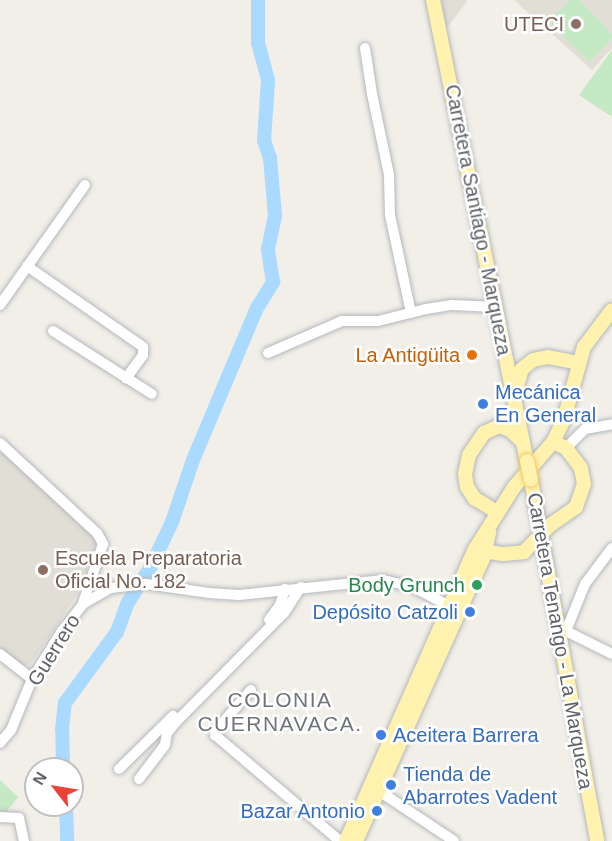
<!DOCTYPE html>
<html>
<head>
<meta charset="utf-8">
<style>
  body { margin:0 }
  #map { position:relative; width:612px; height:841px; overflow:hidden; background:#f1efe8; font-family:Helvetica,sans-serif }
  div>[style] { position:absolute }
  .education>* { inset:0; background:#e1ded6 }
  .green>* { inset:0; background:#c5e8c5 }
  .river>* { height:14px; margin:-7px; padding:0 7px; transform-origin:7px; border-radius:7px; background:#aadaff }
  .roads { filter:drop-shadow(0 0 2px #b5b8bc) drop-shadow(0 0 2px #b5b8bc) }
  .minor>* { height:10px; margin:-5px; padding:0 5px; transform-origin:5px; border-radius:5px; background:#fff }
  .major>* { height:14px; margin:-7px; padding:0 7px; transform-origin:7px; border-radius:7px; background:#fff2af }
  .bridges { filter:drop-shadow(0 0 2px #f2c960) drop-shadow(0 0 2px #f2c960) }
  .major-bridge>* { height:14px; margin:-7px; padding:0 7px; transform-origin:7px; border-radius:7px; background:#fff2af }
  .dots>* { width:16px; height:16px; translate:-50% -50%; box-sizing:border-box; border:3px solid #fff; border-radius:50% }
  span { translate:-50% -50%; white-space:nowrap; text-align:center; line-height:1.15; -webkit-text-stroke:5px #fff; paint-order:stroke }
  .education-label { font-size:20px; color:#785e54 }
  .right { translate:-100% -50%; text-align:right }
  .left { translate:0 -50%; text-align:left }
  .street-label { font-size:20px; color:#5f6368 }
  .food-label { font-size:20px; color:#c56008 }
  .shop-label { font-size:20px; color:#366cbe }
  .leisure-label { font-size:20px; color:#27864d }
  .neighbourhood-label { font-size:21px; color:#70757a; letter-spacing:1.5px }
  .north { position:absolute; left:24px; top:757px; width:60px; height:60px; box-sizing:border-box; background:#fff; border:2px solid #bfc1c3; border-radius:50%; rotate:301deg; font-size:16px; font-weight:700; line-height:24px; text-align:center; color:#5f6368 }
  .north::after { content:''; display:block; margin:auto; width:21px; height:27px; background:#ea4335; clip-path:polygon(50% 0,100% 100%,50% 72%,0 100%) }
</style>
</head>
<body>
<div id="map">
  <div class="education">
    <div style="clip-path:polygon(441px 0,468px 0,447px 28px)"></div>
    <div style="clip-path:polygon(514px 0,612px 0,612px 48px,592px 70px)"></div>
    <div style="clip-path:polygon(0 451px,98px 541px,77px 595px,30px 665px,23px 665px,0 649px)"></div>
  </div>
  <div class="green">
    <div style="clip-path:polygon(570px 0,579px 0,612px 34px,612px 39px,589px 62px,549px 21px)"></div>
    <div style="clip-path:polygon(612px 50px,612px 117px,579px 95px)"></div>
    <div style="clip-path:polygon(0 780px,18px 797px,4px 815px,0 811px)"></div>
  </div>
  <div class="river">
    <div style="left:63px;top:769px;width:39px;rotate:-91deg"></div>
    <div style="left:62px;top:730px;width:27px;rotate:-84deg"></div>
    <div style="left:65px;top:703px;width:88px;rotate:-53.8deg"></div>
    <div style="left:117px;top:632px;width:30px;rotate:-70deg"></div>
    <div style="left:127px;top:604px;width:43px;rotate:-57.4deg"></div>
    <div style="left:150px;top:568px;width:51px;rotate:-64.4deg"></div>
    <div style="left:172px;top:522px;width:65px;rotate:-71.3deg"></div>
    <div style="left:193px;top:460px;width:165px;rotate:-67.2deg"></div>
    <div style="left:257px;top:308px;width:31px;rotate:-58deg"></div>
    <div style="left:273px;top:282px;width:33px;rotate:-99deg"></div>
    <div style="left:268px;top:249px;width:34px;rotate:-78deg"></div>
    <div style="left:275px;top:216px;width:58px;rotate:-94.9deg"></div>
    <div style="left:270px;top:158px;width:18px;rotate:-109deg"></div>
    <div style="left:264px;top:141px;width:61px;rotate:-86.2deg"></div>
    <div style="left:268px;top:80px;width:38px;rotate:-105deg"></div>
    <div style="left:258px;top:43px;width:43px;rotate:-90deg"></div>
    <div style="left:66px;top:805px;width:36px;rotate:88deg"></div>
  </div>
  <div class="roads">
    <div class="minor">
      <div style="left:365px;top:48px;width:47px;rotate:81.3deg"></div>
      <div style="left:372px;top:94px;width:83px;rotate:78.1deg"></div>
      <div style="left:389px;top:175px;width:40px;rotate:88.6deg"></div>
      <div style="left:390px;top:215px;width:100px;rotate:77.9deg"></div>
      <div style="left:27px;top:266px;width:141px;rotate:34.9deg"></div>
      <div style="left:143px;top:347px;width:8px;rotate:90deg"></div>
      <div style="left:143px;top:355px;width:29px;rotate:126deg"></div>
      <div style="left:0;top:305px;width:147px;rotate:-54.7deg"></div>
      <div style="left:53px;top:331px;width:117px;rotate:32.5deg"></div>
      <div style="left:268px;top:353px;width:81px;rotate:-23.4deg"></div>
      <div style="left:342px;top:321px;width:36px"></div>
      <div style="left:378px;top:321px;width:49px;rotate:-14deg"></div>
      <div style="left:426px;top:309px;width:26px;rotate:-9deg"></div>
      <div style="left:452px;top:305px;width:43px;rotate:2.7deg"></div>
      <div style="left:0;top:443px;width:132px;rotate:42.9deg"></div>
      <div style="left:97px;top:533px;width:13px;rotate:61deg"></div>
      <div style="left:103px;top:544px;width:62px;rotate:108.7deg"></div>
      <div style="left:566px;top:448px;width:27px;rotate:-45deg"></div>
      <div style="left:585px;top:429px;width:27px;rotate:-10deg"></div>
      <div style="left:269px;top:620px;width:19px;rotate:-54deg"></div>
      <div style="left:280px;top:605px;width:17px;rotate:-73deg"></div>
      <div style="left:566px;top:631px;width:51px;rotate:-68deg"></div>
      <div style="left:585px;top:584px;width:45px;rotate:-53.1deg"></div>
      <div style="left:561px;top:632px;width:5px;rotate:-11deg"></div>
      <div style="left:566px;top:631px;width:51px;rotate:26.6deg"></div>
      <div style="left:0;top:654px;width:41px;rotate:38deg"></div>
      <div style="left:251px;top:690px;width:50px;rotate:131deg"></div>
      <div style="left:218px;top:728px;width:8px;rotate:113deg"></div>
      <div style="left:215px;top:735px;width:164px;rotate:40.3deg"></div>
      <div style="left:0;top:743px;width:17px;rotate:-50deg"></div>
      <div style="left:11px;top:730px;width:55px;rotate:-67.6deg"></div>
      <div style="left:32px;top:679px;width:57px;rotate:-58deg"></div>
      <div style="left:62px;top:631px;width:34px;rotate:-52deg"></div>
      <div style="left:83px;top:604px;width:32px;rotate:-30deg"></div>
      <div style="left:111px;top:588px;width:35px;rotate:-7deg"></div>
      <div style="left:146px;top:584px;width:64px;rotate:8.1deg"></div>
      <div style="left:209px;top:593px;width:30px;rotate:4deg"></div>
      <div style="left:239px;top:595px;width:145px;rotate:-5.9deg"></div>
      <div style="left:383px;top:580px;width:31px;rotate:13deg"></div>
      <div style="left:413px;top:587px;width:50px;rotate:27.6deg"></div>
      <div style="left:119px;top:769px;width:76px;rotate:-44.5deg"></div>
      <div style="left:139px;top:779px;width:43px;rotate:-52.6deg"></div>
      <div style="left:165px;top:745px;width:12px;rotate:-81deg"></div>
      <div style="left:167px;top:733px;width:13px;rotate:-51deg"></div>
      <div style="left:175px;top:723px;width:155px;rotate:-45.3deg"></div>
      <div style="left:284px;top:613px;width:31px;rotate:-57deg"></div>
      <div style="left:379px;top:791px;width:90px;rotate:33.7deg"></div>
      <div style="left:0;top:817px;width:19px;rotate:3deg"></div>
      <div style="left:19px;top:818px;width:24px;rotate:78deg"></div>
    </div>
    <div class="major">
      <div style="left:433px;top:0;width:470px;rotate:78.5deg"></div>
      <div style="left:515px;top:393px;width:25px;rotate:-74deg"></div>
      <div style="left:522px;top:369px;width:14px;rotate:-39deg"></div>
      <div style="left:533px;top:360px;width:15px;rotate:-11deg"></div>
      <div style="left:548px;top:357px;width:31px;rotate:11deg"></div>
      <div style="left:531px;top:480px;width:367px;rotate:79.6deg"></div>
      <div style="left:497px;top:512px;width:26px;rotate:-149deg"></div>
      <div style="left:475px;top:499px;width:14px;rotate:-124deg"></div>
      <div style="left:467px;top:487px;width:13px;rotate:-99deg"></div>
      <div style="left:465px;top:474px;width:19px;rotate:-78deg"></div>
      <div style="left:469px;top:455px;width:27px;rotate:-56deg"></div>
      <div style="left:484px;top:433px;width:17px;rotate:-25deg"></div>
      <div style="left:499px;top:426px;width:12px;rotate:20deg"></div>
      <div style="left:510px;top:430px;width:16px;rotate:43deg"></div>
      <div style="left:477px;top:550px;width:26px;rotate:9deg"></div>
      <div style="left:503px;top:554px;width:21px;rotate:-5deg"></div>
      <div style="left:524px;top:552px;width:36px;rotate:-46deg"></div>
      <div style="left:549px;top:526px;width:33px;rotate:-35deg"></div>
      <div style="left:576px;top:507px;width:24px;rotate:-71deg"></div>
      <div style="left:584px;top:484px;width:16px;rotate:-101deg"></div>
      <div style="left:581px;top:468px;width:25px;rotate:-127deg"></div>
      <div style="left:566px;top:448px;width:14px;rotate:-155deg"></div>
      <div style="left:346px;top:841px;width:319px;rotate:-66.2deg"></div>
      <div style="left:475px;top:549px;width:73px;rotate:-57.8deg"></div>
      <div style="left:514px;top:487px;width:60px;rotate:-49.1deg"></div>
      <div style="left:553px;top:442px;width:25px;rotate:-64deg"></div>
      <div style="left:564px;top:419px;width:75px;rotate:-74.5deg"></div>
      <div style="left:584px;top:347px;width:46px;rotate:-52.9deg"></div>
      <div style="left:356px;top:841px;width:309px;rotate:-65.8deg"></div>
      <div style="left:483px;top:559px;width:28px;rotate:-77deg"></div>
    </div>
  </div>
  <div class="bridges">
    <div class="major-bridge">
      <div style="left:527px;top:461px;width:19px;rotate:78deg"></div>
    </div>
  </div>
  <div class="dots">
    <div style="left:576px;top:24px;background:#8d6e63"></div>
    <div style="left:472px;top:355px;background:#e8710a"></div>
    <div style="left:483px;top:404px;background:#3f7fe0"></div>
    <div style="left:43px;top:570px;background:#8d6e63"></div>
    <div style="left:477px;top:585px;background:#2e9e5b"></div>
    <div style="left:470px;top:612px;background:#3f7fe0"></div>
    <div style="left:381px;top:735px;background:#3f7fe0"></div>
    <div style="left:391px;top:785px;background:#3f7fe0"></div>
    <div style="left:377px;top:811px;background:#3f7fe0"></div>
  </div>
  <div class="education-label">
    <span class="right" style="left:564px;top:24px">UTECI</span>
    <span class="left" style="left:55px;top:570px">Escuela Preparatoria<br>Oficial No. 182</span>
  </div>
  <div class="street-label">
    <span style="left:478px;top:220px;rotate:79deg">Carretera Santiago - Marqueza</span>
    <span style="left:560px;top:641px;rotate:80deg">Carretera Tenango - La Marqueza</span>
    <span style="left:54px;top:650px;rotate:-58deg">Guerrero</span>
  </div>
  <div class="food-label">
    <span class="right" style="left:460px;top:355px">La Antigüita</span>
  </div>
  <div class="shop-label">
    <span class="left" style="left:495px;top:404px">Mecánica<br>En General</span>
    <span class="right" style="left:458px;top:612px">Depósito Catzoli</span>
    <span class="left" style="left:393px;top:735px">Aceitera Barrera</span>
    <span class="left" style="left:403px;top:786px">Tienda de<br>Abarrotes Vadent</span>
    <span class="right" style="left:365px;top:811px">Bazar Antonio</span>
  </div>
  <div class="leisure-label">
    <span class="right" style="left:465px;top:585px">Body Grunch</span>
  </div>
  <div class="neighbourhood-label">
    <span style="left:280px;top:712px">COLONIA<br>CUERNAVACA.</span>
  </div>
  <div class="north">N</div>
</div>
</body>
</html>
